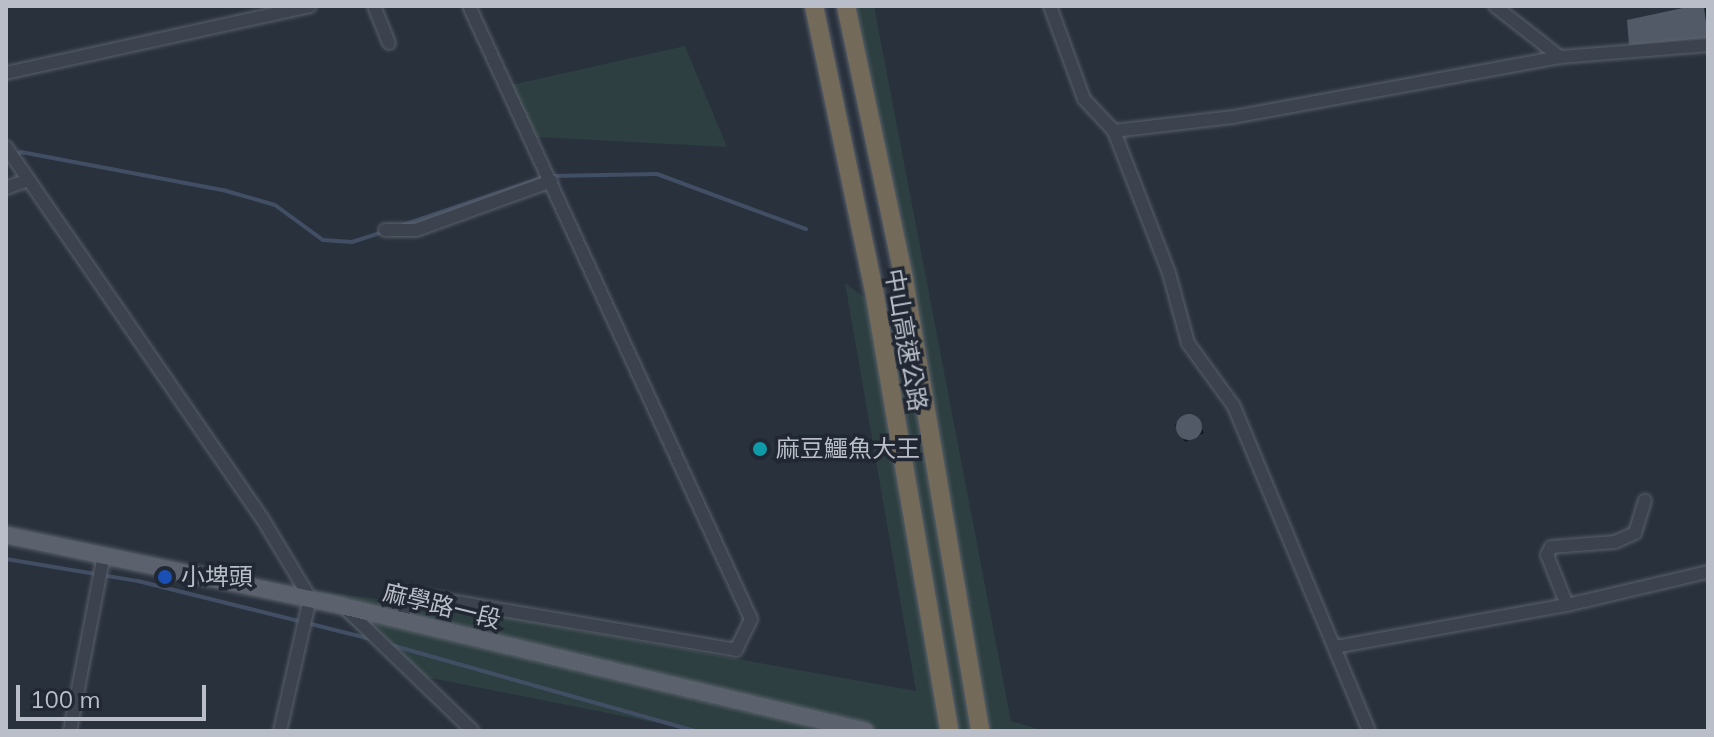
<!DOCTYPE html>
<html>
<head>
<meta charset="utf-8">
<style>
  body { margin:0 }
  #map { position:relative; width:1714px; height:737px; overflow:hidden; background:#29313d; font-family:Mulish,"Noto Sans TC",sans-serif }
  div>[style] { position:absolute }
  .green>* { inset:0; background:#2d3f40 }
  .shadow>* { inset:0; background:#0007 }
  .stream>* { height:4px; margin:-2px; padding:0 2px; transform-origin:2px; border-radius:2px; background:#414e64 }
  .building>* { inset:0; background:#525a68 }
  .round { border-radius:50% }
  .roads { filter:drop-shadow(0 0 2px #5a616b) drop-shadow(0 0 2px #5a616b) }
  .minor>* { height:12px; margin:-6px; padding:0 6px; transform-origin:6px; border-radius:6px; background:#3c434e }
  .major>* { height:16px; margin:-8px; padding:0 8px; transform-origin:8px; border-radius:8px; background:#5b626d }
  .highway>* { height:18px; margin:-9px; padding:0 9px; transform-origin:9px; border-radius:9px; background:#736a5a }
  .dots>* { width:22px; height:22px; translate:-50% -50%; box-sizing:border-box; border:4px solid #212833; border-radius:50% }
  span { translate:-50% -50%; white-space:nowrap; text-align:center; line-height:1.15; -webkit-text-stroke:7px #212833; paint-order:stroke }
  .street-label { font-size:24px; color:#b9bec8 }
  .poi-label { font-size:24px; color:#b9bec8 }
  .left { translate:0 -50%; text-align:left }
  .frame { position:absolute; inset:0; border:8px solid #b9bec8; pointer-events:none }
  .scale { position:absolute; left:16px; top:685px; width:190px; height:36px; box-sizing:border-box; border:4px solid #b9bec8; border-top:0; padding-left:10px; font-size:24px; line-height:28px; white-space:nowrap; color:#b9bec8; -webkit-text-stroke:6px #212833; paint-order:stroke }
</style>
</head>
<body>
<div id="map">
  <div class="green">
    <div style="clip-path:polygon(853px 6px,874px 6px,1011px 721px,1045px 731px,698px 731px,406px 673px,313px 591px,453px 608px,916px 691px,845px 283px,917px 336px)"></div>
    <div style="clip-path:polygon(685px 46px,727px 147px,537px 137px,511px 85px)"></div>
  </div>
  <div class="shadow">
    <div style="clip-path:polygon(1703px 6px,1708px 11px,1708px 44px,1637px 50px,1631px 44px)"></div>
    <div style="clip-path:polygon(1195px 415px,1204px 433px,1185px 442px,1175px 424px)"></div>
  </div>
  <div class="stream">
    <div style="left:6px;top:159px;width:17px;rotate:-25deg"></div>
    <div style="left:21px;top:152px;width:206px;rotate:10.7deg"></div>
    <div style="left:223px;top:190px;width:54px;rotate:16.1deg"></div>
    <div style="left:275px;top:205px;width:59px;rotate:36.1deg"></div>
    <div style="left:323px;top:240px;width:29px;rotate:4deg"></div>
    <div style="left:352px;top:242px;width:33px;rotate:-18deg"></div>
    <div style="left:551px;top:176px;width:106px;rotate:-1.1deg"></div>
    <div style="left:657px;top:174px;width:159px;rotate:20.3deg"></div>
    <div style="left:403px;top:225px;width:147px;rotate:-18.7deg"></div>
    <div style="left:6px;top:559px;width:134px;rotate:9.5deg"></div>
    <div style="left:138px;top:581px;width:240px;rotate:14deg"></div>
    <div style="left:391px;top:645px;width:316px;rotate:15.8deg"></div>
  </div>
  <div class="building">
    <div style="clip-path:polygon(1692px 6px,1704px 6px,1708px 38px,1629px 45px,1627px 20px)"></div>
    <div class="round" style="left:1176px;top:414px;width:26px;height:26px"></div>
  </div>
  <div class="roads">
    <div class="minor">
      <div style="left:374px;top:6px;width:40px;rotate:68deg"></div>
      <div style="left:1050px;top:6px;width:99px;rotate:69.9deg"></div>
      <div style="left:1084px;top:99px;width:44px;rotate:46.8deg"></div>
      <div style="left:1495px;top:6px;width:83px;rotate:38.1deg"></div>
      <div style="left:6px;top:73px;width:311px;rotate:-12.4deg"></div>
      <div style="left:6px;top:147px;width:451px;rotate:55.4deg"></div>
      <div style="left:262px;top:518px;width:93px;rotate:59deg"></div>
      <div style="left:310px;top:598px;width:136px;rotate:102.7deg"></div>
      <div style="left:6px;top:188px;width:23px;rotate:-20deg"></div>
      <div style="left:385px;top:230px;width:31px"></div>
      <div style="left:416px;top:230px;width:144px;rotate:-19.9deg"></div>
      <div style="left:1567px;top:605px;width:54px;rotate:-111.8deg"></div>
      <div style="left:1547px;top:555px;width:9px;rotate:-63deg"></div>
      <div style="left:1551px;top:547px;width:64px;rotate:-4.5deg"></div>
      <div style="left:1615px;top:542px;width:22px;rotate:-24deg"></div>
      <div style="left:1635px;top:533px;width:34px;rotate:-73deg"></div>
      <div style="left:343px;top:606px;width:180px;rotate:43.9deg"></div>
      <div style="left:401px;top:620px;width:27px;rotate:-73deg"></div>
      <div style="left:409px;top:594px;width:332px;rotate:9.7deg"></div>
      <div style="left:736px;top:650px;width:34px;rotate:-64deg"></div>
      <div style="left:751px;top:619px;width:675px;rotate:-114.7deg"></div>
      <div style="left:1335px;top:647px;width:236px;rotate:-10.3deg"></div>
      <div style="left:1567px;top:605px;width:145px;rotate:-13.2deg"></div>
      <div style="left:70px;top:731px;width:179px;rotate:-79.1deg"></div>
      <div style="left:1369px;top:731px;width:353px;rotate:-112.6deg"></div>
      <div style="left:1233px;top:405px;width:77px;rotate:-126deg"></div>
      <div style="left:1188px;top:343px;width:73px;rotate:-105.2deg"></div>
      <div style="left:1169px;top:273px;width:152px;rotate:-111.2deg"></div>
      <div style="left:1114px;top:131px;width:120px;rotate:-6.7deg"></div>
      <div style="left:1233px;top:117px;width:332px;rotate:-10.4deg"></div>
      <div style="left:1560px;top:57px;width:148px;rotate:-4.6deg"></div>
    </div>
    <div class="major">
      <div style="left:6px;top:535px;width:343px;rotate:11.9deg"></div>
      <div style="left:342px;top:606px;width:538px;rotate:13.44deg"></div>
    </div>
    <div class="highway">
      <div style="left:814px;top:6px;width:290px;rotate:78.1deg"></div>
      <div style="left:874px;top:290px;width:447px;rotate:80.3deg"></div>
      <div style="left:846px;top:6px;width:280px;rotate:78deg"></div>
      <div style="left:904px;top:280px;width:457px;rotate:80.4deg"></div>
    </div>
  </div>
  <div class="dots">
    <div style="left:760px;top:449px;background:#0f9aa8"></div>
    <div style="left:165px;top:577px;background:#1a4fb4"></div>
  </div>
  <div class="street-label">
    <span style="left:906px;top:340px;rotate:80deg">中山高速公路</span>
    <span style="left:442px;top:606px;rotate:14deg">麻學路一段</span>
  </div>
  <div class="poi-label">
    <span class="left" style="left:776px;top:449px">麻豆鱷魚大王</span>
    <span class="left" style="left:181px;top:577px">小埤頭</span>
  </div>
  <div class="frame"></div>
  <div class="scale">100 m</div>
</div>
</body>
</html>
